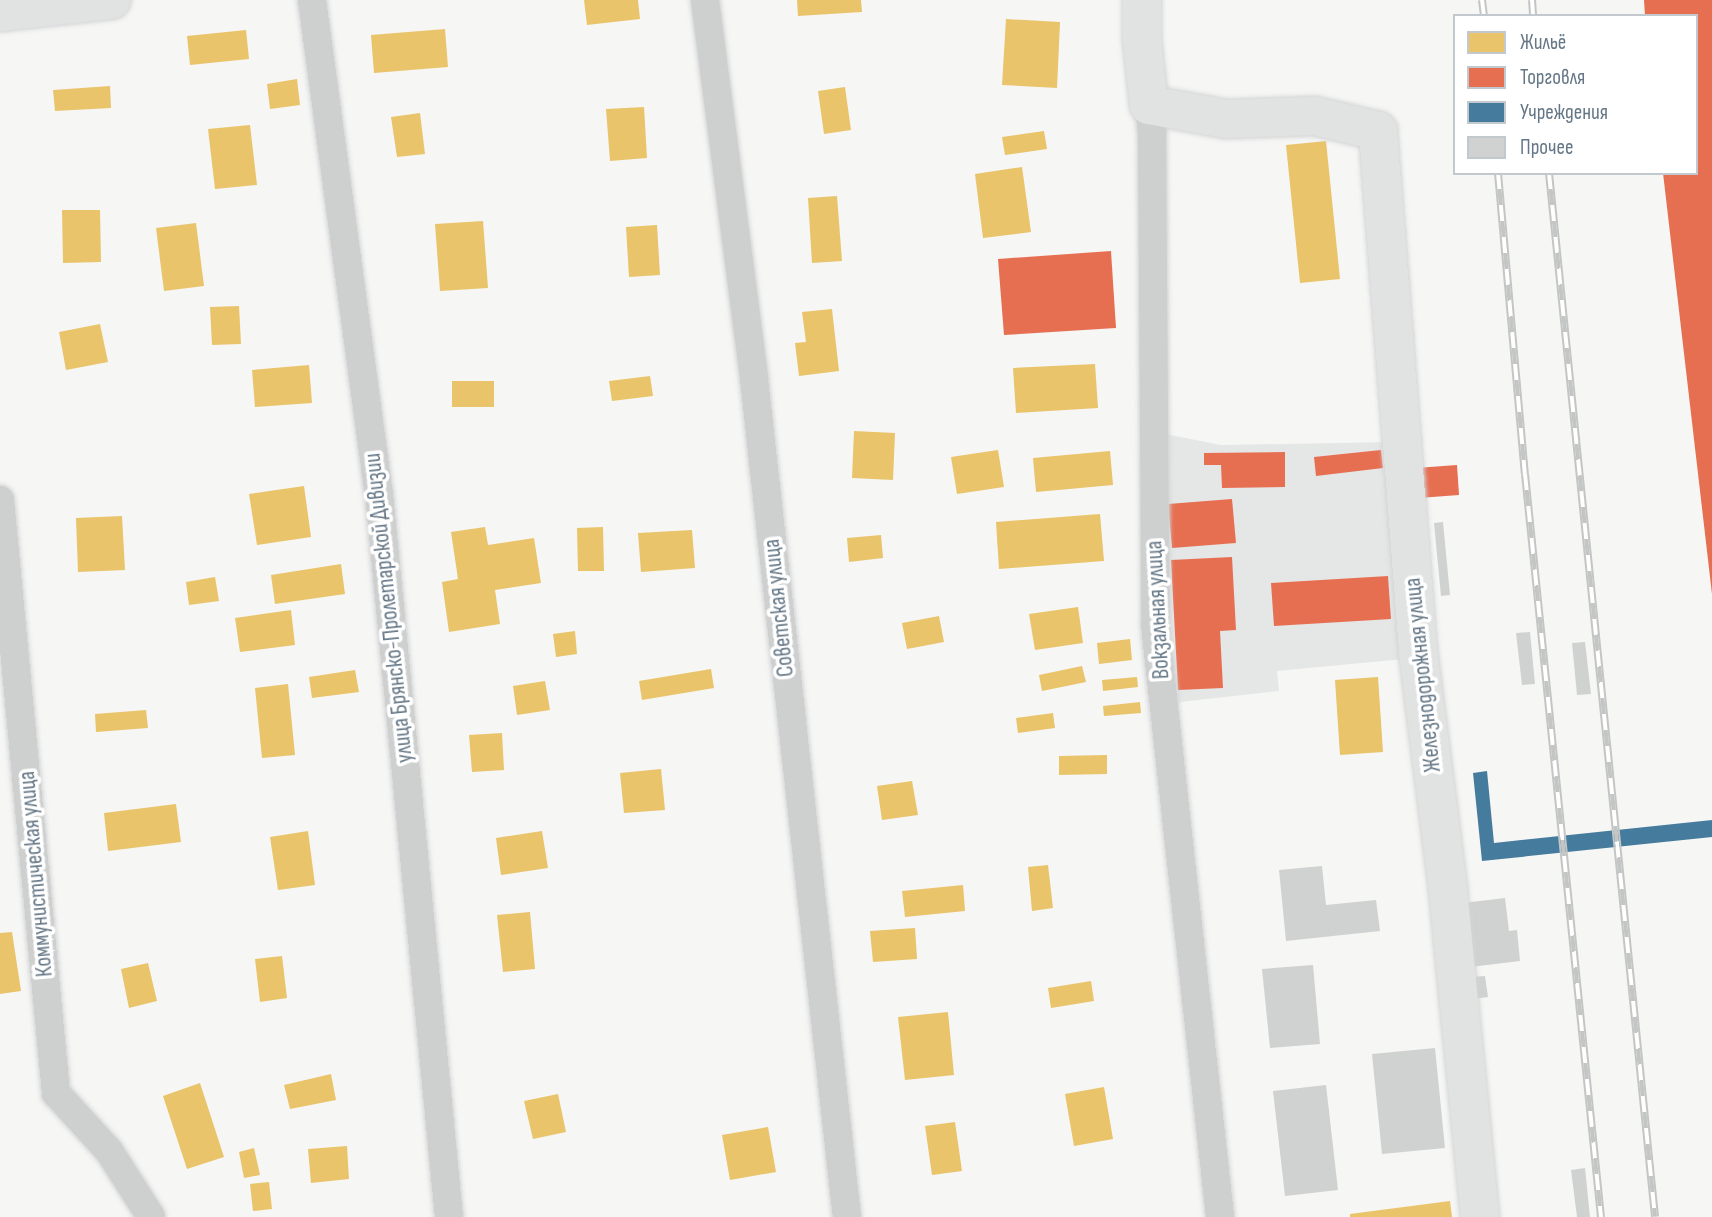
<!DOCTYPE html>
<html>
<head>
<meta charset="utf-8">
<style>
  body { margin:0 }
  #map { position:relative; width:1712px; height:1217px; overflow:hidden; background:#f6f6f5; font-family:"Sofia Sans Condensed",sans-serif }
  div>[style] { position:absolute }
  .built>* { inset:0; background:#e5e6e6 }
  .homes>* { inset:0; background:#e9c46a }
  .shops>* { inset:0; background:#e76f51 }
  .public>* { inset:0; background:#457b9d }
  .building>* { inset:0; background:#d0d1d1 }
  .roads { filter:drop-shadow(0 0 2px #d3d4d5) drop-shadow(0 0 2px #d3d4d5) }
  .street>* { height:28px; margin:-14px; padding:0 14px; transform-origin:14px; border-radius:14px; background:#ced0d0 }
  .secondary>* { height:38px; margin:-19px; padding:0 19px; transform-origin:19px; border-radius:19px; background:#e1e2e2 }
  .rail>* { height:8px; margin-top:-4px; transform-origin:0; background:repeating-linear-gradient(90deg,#fff 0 16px,#c4c6c6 0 32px); box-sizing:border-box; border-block:2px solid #c4c6c6 }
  span { translate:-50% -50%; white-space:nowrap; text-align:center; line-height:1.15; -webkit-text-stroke:7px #fff; paint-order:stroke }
  .street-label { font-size:23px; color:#657786 }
  .legend { position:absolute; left:1453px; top:14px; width:245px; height:161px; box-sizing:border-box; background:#fff; border:2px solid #c1c9cf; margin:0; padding:9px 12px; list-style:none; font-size:21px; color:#657786 }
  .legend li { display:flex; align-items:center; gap:14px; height:35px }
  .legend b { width:35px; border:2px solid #c1c9cf }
</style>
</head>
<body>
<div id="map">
  <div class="built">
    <div style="clip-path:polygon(1160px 433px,1221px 445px,1390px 442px,1404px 659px,1277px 671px,1279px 691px,1171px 703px)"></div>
  </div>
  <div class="homes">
    <div style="clip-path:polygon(584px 0,638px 0,640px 19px,587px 25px)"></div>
    <div style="clip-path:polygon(797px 0,861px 0,862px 12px,798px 16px)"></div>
    <div style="clip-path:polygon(1006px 19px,1060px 22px,1057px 88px,1002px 85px)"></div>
    <div style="clip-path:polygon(445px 29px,448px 67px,374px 73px,371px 35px)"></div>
    <div style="clip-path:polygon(246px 30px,249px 59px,190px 65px,187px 36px)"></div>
    <div style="clip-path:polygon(297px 79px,300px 105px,270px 109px,267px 84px)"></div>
    <div style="clip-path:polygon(110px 86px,111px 108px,55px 111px,53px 90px)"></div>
    <div style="clip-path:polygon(845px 87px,851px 130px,824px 134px,818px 91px)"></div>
    <div style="clip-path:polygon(644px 107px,647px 158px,610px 161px,606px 109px)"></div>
    <div style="clip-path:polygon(420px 113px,425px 154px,397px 157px,391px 117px)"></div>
    <div style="clip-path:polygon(250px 125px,257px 185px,215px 189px,208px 129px)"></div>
    <div style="clip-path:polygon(1044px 131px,1047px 149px,1005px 155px,1002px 137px)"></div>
    <div style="clip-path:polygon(1326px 141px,1340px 279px,1300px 283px,1286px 145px)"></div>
    <div style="clip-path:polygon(1022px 167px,1031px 232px,983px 238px,975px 174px)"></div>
    <div style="clip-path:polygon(837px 196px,842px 261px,812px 263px,808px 198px)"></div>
    <div style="clip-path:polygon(62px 210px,100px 210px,101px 262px,63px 263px)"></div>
    <div style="clip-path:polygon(483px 221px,488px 288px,440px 291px,435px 224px)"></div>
    <div style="clip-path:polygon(196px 223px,204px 286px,164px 291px,156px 228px)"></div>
    <div style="clip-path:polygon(657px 225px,660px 275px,629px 277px,626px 227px)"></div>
    <div style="clip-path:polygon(239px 306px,241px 344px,212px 345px,210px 307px)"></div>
    <div style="clip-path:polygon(832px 309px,839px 371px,799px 376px,795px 343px,806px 342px,802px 312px)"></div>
    <div style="clip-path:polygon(100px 324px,108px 362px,66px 370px,59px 332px)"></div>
    <div style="clip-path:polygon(1095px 364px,1098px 408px,1016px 413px,1013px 368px)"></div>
    <div style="clip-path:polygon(309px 365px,312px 403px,255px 407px,252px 370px)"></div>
    <div style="clip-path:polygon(650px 376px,653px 396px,612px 401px,609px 381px)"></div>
    <div style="clip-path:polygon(452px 381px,494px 381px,494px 407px,452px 407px)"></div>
    <div style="clip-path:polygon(854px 431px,895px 433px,893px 480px,852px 478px)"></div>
    <div style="clip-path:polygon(998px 450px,1004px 487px,957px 494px,951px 457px)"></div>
    <div style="clip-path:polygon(1110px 451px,1113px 485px,1036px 492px,1033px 458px)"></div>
    <div style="clip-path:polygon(304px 486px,311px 537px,257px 545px,249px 494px)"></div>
    <div style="clip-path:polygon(1100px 514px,1104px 561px,999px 569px,996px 522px)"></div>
    <div style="clip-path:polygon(122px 516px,125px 570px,78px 572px,76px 518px)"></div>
    <div style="clip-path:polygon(485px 527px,488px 545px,534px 538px,541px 583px,495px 590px,500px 624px,449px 632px,442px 582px,458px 579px,451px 532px)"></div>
    <div style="clip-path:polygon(603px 527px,604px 571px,578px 571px,577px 528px)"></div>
    <div style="clip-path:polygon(692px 530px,695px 568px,641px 572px,638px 533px)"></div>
    <div style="clip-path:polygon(881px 535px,883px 558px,849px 562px,847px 538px)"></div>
    <div style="clip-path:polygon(341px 564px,345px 594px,275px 604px,271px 575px)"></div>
    <div style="clip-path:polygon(215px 577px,219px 601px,189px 605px,186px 582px)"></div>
    <div style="clip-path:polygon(1078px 607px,1083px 643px,1035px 650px,1029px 614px)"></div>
    <div style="clip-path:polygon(291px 610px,295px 645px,240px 652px,235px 618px)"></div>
    <div style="clip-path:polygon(939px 616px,944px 642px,907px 649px,902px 623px)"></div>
    <div style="clip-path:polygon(575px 631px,577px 654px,556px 657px,553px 634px)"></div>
    <div style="clip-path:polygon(1130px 639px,1132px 660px,1099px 664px,1097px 643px)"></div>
    <div style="clip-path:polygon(1082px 666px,1086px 682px,1042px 691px,1039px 675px)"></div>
    <div style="clip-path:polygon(711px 669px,714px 688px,642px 700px,639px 681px)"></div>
    <div style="clip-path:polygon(355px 670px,359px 692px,312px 698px,309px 677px)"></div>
    <div style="clip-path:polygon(1137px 677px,1138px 687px,1103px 691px,1102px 680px)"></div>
    <div style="clip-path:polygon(1378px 677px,1383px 752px,1340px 755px,1335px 680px)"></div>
    <div style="clip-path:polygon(545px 681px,550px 710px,517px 715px,513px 686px)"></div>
    <div style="clip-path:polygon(288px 684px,295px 755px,262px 758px,255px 688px)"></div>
    <div style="clip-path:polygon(1140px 702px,1141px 713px,1104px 716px,1103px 706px)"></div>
    <div style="clip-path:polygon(146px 710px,148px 728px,96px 732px,95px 714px)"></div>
    <div style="clip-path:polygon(1053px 713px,1055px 728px,1018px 733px,1016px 718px)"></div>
    <div style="clip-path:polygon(502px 733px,504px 770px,472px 772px,469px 735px)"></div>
    <div style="clip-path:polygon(1107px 755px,1107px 774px,1059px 775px,1059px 756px)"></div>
    <div style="clip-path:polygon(661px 769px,665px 810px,624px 813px,620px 773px)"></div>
    <div style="clip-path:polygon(912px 781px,918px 815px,882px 820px,877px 786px)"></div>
    <div style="clip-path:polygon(176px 804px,181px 842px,108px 851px,104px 813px)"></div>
    <div style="clip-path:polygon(308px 831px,315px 885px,278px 890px,270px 837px)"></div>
    <div style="clip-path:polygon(542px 831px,548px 868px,501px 875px,496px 838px)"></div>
    <div style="clip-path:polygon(1048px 865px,1053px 908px,1032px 911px,1028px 867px)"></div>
    <div style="clip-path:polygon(963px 885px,965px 911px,905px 917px,902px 891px)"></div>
    <div style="clip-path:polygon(530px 912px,535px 969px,503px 972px,497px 915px)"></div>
    <div style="clip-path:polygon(915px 928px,917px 959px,873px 962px,870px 931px)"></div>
    <div style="clip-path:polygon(12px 932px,21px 991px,0 994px,0 933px)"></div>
    <div style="clip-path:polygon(282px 956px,287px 998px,260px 1002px,255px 959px)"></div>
    <div style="clip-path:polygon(148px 963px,157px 1001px,129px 1008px,121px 969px)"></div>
    <div style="clip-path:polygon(1091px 981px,1094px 1001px,1051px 1008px,1048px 988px)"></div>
    <div style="clip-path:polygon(948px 1012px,954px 1075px,905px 1080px,898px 1017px)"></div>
    <div style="clip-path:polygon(331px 1074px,336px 1100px,290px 1109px,284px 1085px)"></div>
    <div style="clip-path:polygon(200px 1083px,224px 1157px,187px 1169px,163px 1096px)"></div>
    <div style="clip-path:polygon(1104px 1087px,1113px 1139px,1074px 1146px,1065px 1094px)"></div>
    <div style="clip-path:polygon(558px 1094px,566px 1132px,533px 1139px,524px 1101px)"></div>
    <div style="clip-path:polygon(955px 1122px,962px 1171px,932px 1175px,925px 1126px)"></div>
    <div style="clip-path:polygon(768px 1127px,776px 1172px,730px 1180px,722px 1135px)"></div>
    <div style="clip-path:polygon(347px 1146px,349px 1179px,311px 1183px,308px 1149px)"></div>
    <div style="clip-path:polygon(254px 1148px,260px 1175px,244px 1178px,239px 1152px)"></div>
    <div style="clip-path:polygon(269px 1182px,272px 1209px,253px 1211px,250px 1184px)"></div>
    <div style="clip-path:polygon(1450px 1201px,1452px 1217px,1350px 1217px,1350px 1214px)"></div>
  </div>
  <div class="shops">
    <div style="clip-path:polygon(1644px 0,1712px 0,1712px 594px,1663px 173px,1696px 173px,1696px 16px,1645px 16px)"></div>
    <div style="clip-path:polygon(1111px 251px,1116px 328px,1004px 335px,998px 259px)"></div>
    <div style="clip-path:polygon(1381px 450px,1383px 468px,1316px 476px,1314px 457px)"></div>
    <div style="clip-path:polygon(1285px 452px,1285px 487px,1222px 488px,1221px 465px,1204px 465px,1204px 453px)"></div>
    <div style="clip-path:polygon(1457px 465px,1459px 495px,1419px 498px,1416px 468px)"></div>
    <div style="clip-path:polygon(1232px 499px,1236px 543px,1172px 548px,1168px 504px)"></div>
    <div style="clip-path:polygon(1232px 557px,1236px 630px,1220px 631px,1223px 688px,1178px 690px,1171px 560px)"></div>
    <div style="clip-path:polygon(1388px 576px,1391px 619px,1274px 626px,1271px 583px)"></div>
  </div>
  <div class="public">
    <div style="clip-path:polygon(1487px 771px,1494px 843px,1712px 820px,1712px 837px,1482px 861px,1473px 773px)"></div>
  </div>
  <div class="building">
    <div style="clip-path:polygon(1443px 522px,1450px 595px,1441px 596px,1434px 523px)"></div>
    <div style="clip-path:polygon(1530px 632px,1535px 684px,1522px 685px,1516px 633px)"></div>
    <div style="clip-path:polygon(1585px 642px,1591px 694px,1577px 695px,1572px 643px)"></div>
    <div style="clip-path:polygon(1322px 866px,1326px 905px,1376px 900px,1380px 931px,1286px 941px,1279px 870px)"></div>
    <div style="clip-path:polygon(1505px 898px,1509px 931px,1517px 930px,1520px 961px,1470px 967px,1463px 903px)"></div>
    <div style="clip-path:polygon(1313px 965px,1320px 1044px,1270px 1048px,1262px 969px)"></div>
    <div style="clip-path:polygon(1485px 976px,1488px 997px,1473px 999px,1471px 977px)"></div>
    <div style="clip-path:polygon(1435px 1048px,1445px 1148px,1382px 1154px,1372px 1054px)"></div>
    <div style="clip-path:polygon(1326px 1085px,1338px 1190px,1285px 1196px,1273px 1091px)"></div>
    <div style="clip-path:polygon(1585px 1168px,1590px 1217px,1577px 1217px,1571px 1170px)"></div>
  </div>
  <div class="roads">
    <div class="street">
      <div style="left:312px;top:0;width:499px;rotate:82.3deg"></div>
      <div style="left:379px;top:494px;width:726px;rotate:84.47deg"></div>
      <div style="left:705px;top:0;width:382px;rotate:82.6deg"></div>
      <div style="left:754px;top:379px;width:843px;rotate:83.67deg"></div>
      <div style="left:1149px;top:105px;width:30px;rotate:84deg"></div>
      <div style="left:1152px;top:135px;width:490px;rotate:89.6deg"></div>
      <div style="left:1155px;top:625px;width:596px;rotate:83.73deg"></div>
      <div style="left:0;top:500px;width:596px;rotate:84.61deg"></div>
      <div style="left:56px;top:1093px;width:79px;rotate:47.6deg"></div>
      <div style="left:109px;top:1151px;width:78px;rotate:57.5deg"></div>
    </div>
    <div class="secondary">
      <div style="left:1142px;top:0;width:40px;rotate:90deg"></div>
      <div style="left:1142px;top:40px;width:65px;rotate:83.9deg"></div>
      <div style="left:1149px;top:105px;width:78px;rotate:10.3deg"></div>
      <div style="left:1226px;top:119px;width:89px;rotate:-1.9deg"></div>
      <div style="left:1315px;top:116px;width:65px;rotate:13.4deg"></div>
      <div style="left:1378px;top:131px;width:522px;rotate:85.6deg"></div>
      <div style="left:1418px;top:651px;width:241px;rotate:82.8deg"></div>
      <div style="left:1448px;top:890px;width:329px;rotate:84.4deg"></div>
      <div style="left:0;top:12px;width:112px;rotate:-6.2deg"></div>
    </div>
  </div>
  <div class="rail">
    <div style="left:1482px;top:0;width:16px;rotate:83deg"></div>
    <div style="left:1532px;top:0;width:16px;rotate:86deg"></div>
    <div style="left:1498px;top:173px;width:302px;rotate:84.9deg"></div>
    <div style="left:1525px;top:474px;width:747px;rotate:84.16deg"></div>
    <div style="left:1549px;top:173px;width:1049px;rotate:84.2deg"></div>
  </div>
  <div class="street-label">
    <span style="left:389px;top:608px;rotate:-96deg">улица Брянско-Пролетарской Дивизии</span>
    <span style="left:779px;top:608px;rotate:-96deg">Советская улица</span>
    <span style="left:1158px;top:610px;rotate:-93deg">Вокзальная улица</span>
    <span style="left:1423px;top:675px;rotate:-96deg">Железнодорожная улица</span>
    <span style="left:36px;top:874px;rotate:-95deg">Коммунистическая улица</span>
  </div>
  <ul class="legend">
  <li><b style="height:19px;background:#e9c46a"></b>Жильё</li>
  <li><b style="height:19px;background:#e76f51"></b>Торговля</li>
  <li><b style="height:19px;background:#457b9d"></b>Учреждения</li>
  <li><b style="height:19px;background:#d0d1d1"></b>Прочее</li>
  </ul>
</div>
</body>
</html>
